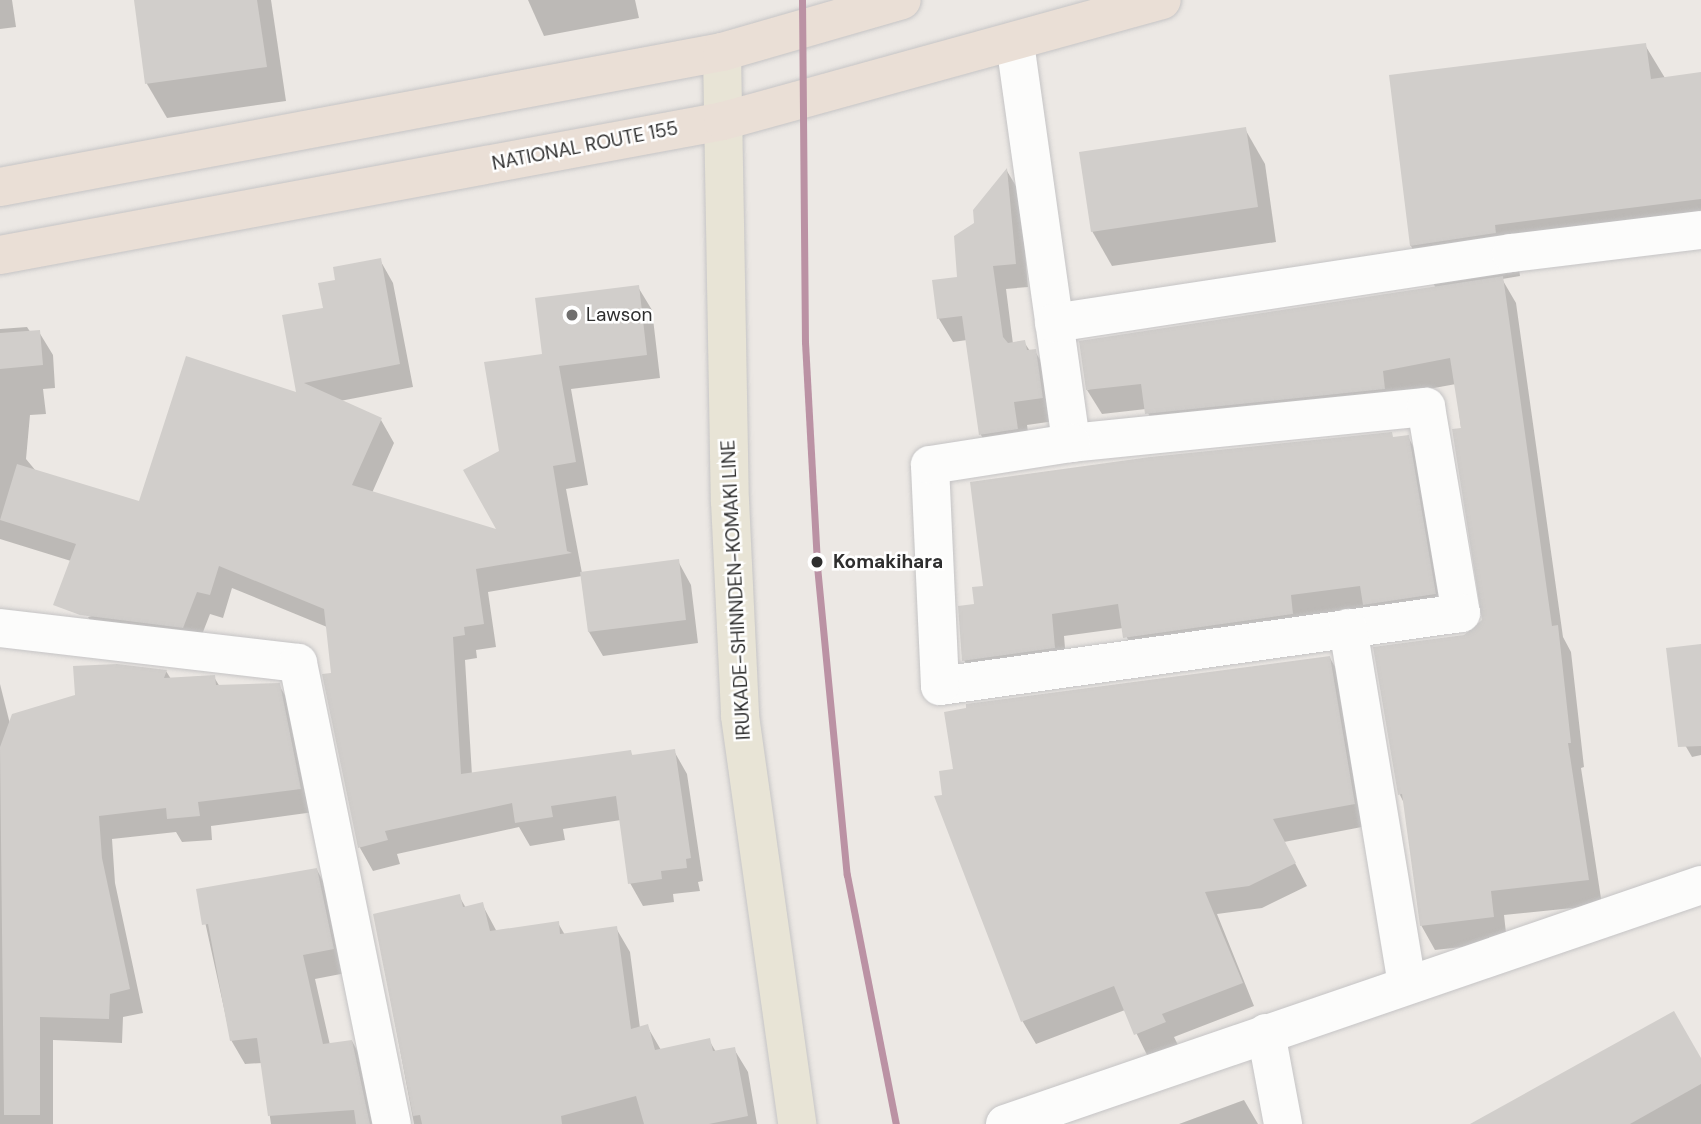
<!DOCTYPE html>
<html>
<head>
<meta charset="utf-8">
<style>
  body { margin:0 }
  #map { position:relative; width:1701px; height:1124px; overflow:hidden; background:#ece8e4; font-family:"DM Sans",sans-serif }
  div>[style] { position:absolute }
  .shadow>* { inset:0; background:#0003 }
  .building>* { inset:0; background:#d1cecb }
  .roads { filter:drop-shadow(0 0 2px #c5c4c5) drop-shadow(0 0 2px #c5c4c5) }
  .minor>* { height:38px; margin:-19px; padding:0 19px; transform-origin:19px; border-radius:19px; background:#fcfcfb }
  .major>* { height:38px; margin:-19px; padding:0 19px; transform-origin:19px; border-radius:19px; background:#e8e4d6 }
  .highway>* { height:38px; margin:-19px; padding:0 19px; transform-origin:19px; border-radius:19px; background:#eadfd6 }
  .rail-1>* { height:7px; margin:-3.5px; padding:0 3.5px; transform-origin:3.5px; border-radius:3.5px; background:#bb92a4 }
  .dots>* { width:19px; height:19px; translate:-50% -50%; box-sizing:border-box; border:4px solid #fff; border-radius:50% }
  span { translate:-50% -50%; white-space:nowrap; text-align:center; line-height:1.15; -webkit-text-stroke:5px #fff; paint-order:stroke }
  .street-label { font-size:19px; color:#2e2e2e }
  .poi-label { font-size:19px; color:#2e2e2e }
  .left { translate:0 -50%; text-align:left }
  .stop-label { font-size:19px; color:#2e2e2e; font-weight:700 }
</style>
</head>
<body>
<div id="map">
  <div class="shadow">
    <div style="clip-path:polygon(0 0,12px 0,16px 27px,0 29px)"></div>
    <div style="clip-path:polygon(136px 0,271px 0,286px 101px,167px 118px,147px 84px)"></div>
    <div style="clip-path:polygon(528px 0,635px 0,639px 18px,544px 36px)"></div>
    <div style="clip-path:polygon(1645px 45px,1665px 78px,1701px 73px,1701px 245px,1519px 268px,1520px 276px,1502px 279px,1516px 303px,1563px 637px,1571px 652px,1584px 767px,1581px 768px,1602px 905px,1504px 915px,1507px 942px,1435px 950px,1421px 925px,1405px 805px,1400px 795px,1375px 649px,1465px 636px,1483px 621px,1456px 384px,1161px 438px,1146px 409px,1102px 414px,1087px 390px,1436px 288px,1411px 246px,1391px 77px)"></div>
    <div style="clip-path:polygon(1245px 129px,1265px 164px,1276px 242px,1112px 266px,1092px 231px)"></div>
    <div style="clip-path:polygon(1007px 171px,1020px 193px,1028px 287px,1006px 289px,1013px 344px,1024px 342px,1030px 351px,1035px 351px,1048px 374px,1055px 421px,1027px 425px,1031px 452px,994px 458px,981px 435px,967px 340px,953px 342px,939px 319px,934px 282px,959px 278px,976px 224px)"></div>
    <div style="clip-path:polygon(380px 260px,393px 283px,413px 387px,340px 401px,381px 420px,394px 443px,372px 493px,500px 532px,501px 452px,544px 356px,638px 287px,652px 310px,660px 378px,571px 389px,588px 485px,566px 489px,582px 573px,678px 561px,691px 585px,698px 643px,603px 656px,589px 632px,582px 576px,488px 592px,496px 647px,476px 650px,477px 658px,465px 660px,472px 775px,630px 752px,634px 757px,674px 751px,687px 774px,703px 881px,698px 882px,700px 891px,673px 894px,674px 902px,643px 906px,630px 883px,621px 820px,563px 829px,565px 840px,530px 846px,519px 827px,397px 854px,400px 864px,373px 871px,360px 848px,325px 675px,333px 674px,327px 627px,232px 588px,223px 618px,210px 614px,196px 650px,101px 639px,88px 617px,118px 610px,71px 561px,0 539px,0 329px,27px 327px,31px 333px,39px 332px,53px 355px,55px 388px,43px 389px,46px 414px,30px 415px,26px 459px,36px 471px,140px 503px,298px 394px,337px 281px)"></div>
    <div style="clip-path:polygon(1408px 437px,1421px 460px,1448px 617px,1137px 661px,1123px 628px,1064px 636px,1067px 671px,977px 683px,964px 660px,976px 605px,985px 588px)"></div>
    <div style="clip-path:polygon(1701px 646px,1701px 755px,1692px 757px,1678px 733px)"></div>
    <div style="clip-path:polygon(1330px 658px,1343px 681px,1367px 826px,1284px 842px,1307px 886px,1262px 908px,1217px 914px,1254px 1006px,1174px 1037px,1178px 1045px,1148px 1057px,1125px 1010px,1036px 1044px,1023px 1022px,936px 798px,944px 797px,955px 771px)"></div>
    <div style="clip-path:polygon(166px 671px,171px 679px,214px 677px,220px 687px,279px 685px,293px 709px,314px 812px,211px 826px,212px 840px,182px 842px,176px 832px,112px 839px,115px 883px,143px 1013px,123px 1017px,122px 1043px,53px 1040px,53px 1124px,0 1124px,0 684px,10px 724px)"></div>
    <div style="clip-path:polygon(317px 870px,330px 894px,346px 973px,315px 979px,330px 1045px,352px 1041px,365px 1065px,377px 1124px,271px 1124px,262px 1063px,245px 1064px,231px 1040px,198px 890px)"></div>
    <div style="clip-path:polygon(459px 896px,466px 908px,482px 904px,497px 932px,558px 923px,565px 935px,616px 928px,630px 952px,640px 1028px,647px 1026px,661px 1050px,709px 1040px,716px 1052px,734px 1049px,748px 1072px,757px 1124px,414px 1124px,375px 916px)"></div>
    <div style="clip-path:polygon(1701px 1061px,1701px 1124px,1474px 1124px)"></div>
    <div style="clip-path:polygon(1244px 1100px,1258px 1124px,1179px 1124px)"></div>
  </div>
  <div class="building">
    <div style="clip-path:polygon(134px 0,257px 0,267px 67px,145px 84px)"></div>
    <div style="clip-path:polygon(1646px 43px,1651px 79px,1701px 72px,1701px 199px,1495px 225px,1496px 233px,1410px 246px,1389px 75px)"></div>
    <div style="clip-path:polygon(1246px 127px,1258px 207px,1091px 232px,1079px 152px)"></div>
    <div style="clip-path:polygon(1007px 168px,1016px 264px,993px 266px,1003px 337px,1008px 343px,1025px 340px,1027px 350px,1036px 349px,1043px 398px,1014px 402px,1018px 429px,979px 435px,962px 316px,937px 319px,932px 280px,957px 277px,954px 236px,974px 223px,973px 210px)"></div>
    <div style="clip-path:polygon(381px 258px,400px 364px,304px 383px,382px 418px,352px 485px,496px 529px,463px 470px,499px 451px,484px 362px,542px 354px,535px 298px,639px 285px,647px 355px,559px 366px,576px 462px,553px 466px,567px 551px,572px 553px,476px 569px,484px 624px,464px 627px,465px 635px,453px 637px,461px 774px,631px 750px,632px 755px,675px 749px,691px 858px,686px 859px,687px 868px,661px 871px,662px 879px,628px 884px,616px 796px,551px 806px,553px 817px,515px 823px,512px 803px,385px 831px,388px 840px,358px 848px,322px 674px,331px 673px,324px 609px,219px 566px,210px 595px,197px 592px,183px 628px,80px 615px,53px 605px,76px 544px,0 520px,17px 464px,139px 501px,186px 356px,296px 392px,282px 315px,323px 308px,318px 283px,335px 280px,333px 267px)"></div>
    <div style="clip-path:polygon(1503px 276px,1552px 626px,1558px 625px,1571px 743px,1568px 743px,1589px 880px,1491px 891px,1494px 917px,1420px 926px,1402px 794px,1398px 795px,1373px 647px,1464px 635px,1482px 620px,1452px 429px,1461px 428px,1450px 358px,1383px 371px,1385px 389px,1145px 414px,1141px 384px,1086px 390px,1079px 341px)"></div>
    <div style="clip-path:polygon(40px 330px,43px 365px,0 369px,0 333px)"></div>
    <div style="clip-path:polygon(1392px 432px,1393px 437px,1409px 435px,1436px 594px,1363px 605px,1360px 586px,1291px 595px,1293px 614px,1123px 638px,1118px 604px,1052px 614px,1055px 648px,962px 661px,958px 606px,974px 604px,972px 587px,983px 586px,970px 482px,1150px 457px)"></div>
    <div style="clip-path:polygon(679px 559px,686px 620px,588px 632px,580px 572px)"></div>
    <div style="clip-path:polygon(1701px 644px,1701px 746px,1678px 747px,1666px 648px)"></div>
    <div style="clip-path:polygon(1330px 656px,1355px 804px,1273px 819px,1296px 863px,1249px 886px,1205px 892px,1243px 983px,1162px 1014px,1166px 1022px,1134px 1035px,1114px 986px,1021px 1022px,934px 796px,942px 795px,939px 771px,953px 769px,944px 712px,966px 708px,966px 704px)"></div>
    <div style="clip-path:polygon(117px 664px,167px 670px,164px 678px,215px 675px,216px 685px,280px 683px,301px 789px,198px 802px,200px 816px,167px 819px,166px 808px,99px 816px,102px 858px,130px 989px,110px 994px,109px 1019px,40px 1017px,40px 1115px,4px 1115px,0 747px,12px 714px,75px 695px,73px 666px)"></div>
    <div style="clip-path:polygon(317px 868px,334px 949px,303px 955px,323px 1044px,352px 1040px,370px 1124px,356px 1124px,354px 1110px,268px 1116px,257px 1038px,230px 1041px,208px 924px,202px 925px,196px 889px)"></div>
    <div style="clip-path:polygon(460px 894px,463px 907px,483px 902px,490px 931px,559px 921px,560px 934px,617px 926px,631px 1029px,648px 1024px,655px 1050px,710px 1038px,713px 1051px,735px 1047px,748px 1116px,709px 1124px,644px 1124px,636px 1096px,561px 1116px,562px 1124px,422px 1124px,420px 1115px,413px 1116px,373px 914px)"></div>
    <div style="clip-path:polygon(1674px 1011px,1701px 1058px,1701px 1084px,1630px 1124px,1470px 1124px)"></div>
  </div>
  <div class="roads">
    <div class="minor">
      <div style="left:1015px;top:43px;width:404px;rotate:82deg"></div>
      <div style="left:1071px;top:443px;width:357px;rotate:-5.8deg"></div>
      <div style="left:1426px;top:407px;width:209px;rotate:80.4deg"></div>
      <div style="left:1461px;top:613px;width:526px;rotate:172.02deg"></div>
      <div style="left:940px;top:686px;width:221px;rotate:-92.6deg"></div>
      <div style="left:930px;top:465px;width:143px;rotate:-8.9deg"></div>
      <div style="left:1054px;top:323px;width:462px;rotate:-8.7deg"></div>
      <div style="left:1511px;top:253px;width:191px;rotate:-6.9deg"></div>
      <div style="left:0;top:628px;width:300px;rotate:6.7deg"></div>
      <div style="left:298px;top:663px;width:470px;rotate:78.5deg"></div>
      <div style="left:1348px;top:628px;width:361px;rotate:80.6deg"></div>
      <div style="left:1266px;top:1033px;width:93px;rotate:79.4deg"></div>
      <div style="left:1005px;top:1124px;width:736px;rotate:-18.95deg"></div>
    </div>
    <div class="major">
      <div style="left:722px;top:52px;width:449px;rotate:89deg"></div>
      <div style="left:730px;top:501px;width:215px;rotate:87.3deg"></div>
      <div style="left:740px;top:716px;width:412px;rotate:82deg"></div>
    </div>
    <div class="highway">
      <div style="left:0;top:187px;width:735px;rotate:-10.59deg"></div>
      <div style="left:722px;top:52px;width:187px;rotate:-16.1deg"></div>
      <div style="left:0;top:255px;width:735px;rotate:-10.5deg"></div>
      <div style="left:723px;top:121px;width:455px;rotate:-15.4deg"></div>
    </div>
  </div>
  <div class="rail-1">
    <div style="left:802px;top:0;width:342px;rotate:89.5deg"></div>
    <div style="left:805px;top:342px;width:224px;rotate:86.9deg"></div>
    <div style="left:817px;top:566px;width:310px;rotate:84.5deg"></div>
    <div style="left:847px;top:875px;width:254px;rotate:78.9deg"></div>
  </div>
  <div class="dots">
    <div style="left:572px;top:315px;background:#706f6e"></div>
    <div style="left:817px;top:562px;background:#2e2e2e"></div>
  </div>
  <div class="street-label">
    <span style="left:585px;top:146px;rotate:-11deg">NATIONAL ROUTE 155</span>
    <span style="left:736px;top:590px;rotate:-93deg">IRUKADE-SHINNDEN-KOMAKI LINE</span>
  </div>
  <div class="poi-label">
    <span class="left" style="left:586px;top:315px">Lawson</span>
  </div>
  <div class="stop-label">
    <span class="left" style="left:833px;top:562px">Komakihara</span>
  </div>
</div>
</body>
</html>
